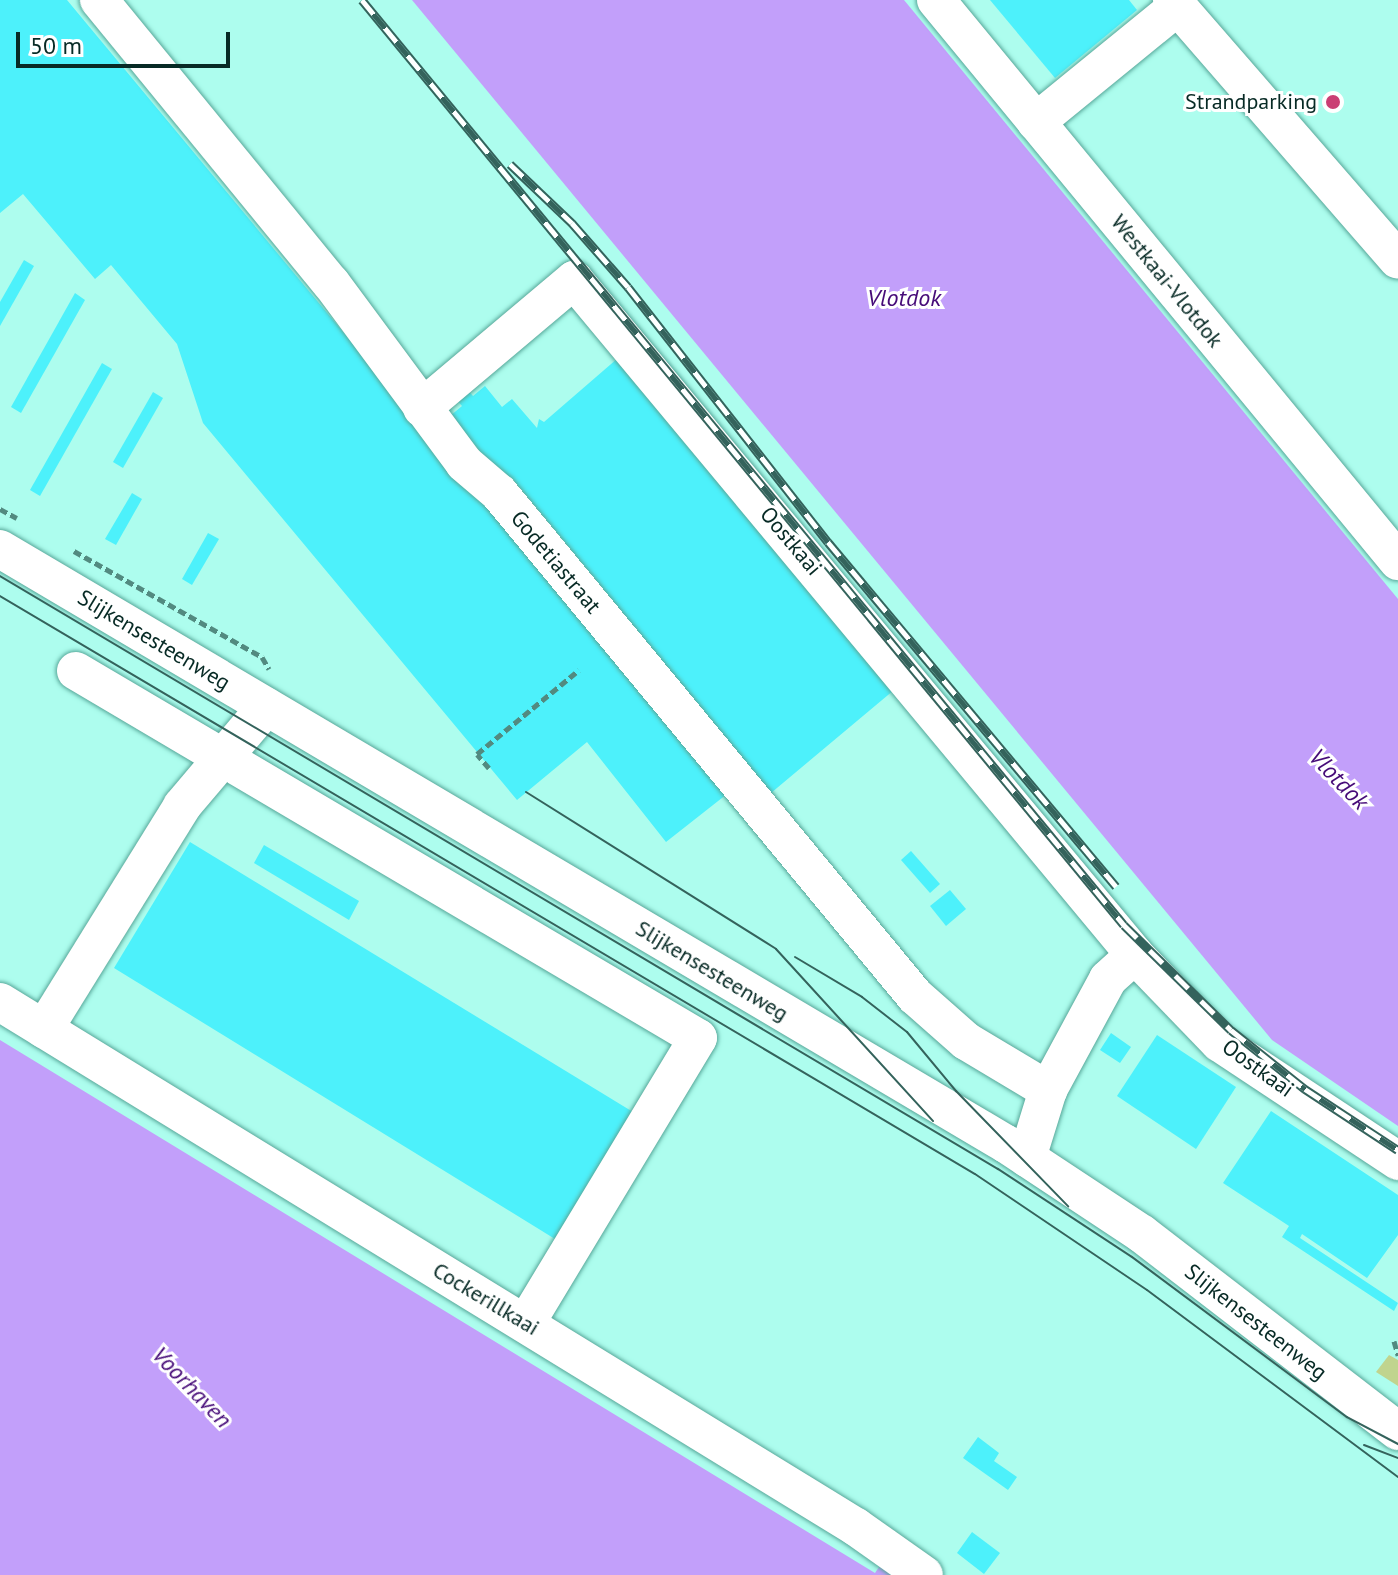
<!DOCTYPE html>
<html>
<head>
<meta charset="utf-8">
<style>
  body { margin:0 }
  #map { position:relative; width:1398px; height:1575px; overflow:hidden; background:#adfdee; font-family:"PT Sans",sans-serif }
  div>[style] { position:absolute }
  .green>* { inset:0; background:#c0d48e }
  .water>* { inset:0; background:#c29ffa }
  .building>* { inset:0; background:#4df1fb }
  .path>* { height:5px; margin-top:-2.5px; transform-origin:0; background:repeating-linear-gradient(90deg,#528a80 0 8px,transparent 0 12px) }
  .roads { filter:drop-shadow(0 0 2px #57a799) drop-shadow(0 0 2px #57a799) }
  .minor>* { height:38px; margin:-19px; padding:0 19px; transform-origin:19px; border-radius:19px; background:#fff }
  .tram>* { height:2px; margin:-1px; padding:0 1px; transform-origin:1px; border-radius:1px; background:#34635c }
  .rail>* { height:9px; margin-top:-4.5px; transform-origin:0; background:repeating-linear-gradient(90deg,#fff 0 18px,#34635c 0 36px); box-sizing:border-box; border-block:2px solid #34635c }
  .dots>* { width:22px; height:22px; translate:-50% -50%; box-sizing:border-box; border:4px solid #fff; border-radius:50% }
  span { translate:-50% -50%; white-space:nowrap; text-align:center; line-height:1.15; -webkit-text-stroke:6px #fff; paint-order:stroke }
  .poi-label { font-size:22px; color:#072a25 }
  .right { translate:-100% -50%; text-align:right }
  .street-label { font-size:22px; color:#072a25 }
  .water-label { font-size:24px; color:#460b78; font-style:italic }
  .scale { position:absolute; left:16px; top:32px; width:214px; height:36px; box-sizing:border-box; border:4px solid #072a25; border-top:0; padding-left:10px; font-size:24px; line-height:28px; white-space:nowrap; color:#072a25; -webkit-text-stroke:6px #fff; paint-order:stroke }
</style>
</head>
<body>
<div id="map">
  <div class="green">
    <div style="clip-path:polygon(1389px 1355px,1398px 1360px,1398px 1386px,1376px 1372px)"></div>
  </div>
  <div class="water">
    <div style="clip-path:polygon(412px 0,904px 0,1398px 599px,1398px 1126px,1272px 1040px)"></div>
    <div style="clip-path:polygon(0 1040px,875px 1573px,887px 1555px,915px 1575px,0 1575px)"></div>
  </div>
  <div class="building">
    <div style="clip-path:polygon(0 0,67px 0,727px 794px,666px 842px,587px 742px,517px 800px,203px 423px,177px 344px,111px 265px,95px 279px,23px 194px,0 213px)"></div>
    <div style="clip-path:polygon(990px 0,1129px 0,1137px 10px,1055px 78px)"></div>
    <div style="clip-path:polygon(24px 260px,34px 266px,0 326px,0 302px)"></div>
    <div style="clip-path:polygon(75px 293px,85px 300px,21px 413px,11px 407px)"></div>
    <div style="clip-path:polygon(618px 358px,894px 690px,771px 793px,513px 479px,475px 456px,480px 451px,450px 416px,462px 406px,456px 399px,467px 389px,473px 396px,485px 386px,502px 407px,512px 399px,537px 428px,539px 419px,544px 422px)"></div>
    <div style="clip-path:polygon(102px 363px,112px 369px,40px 496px,30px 490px)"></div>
    <div style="clip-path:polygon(153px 392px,163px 398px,123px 468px,113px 462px)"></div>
    <div style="clip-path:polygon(132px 493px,142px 499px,116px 545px,105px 539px)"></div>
    <div style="clip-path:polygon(208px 533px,219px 539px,192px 585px,182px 579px)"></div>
    <div style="clip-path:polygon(190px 842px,633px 1112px,555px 1239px,114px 968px)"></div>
    <div style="clip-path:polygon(264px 845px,359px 901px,349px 920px,254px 863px)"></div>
    <div style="clip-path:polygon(911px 851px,940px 884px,930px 893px,901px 860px)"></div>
    <div style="clip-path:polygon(950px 890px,966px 909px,946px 926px,930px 906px)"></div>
    <div style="clip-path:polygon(1111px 1033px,1131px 1047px,1120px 1063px,1100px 1050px)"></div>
    <div style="clip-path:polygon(1157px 1035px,1236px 1087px,1196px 1149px,1117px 1096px)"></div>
    <div style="clip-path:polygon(1271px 1111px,1398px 1195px,1398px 1235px,1367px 1278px,1302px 1234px,1300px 1238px,1398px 1303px,1394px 1311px,1282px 1237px,1289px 1226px,1223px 1183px)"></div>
    <div style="clip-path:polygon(978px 1437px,999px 1453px,994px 1461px,1017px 1477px,1008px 1490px,963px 1458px)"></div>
    <div style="clip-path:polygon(972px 1532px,1000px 1553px,984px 1574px,957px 1553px)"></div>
  </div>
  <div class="path">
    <div style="left:0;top:509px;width:19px;rotate:28deg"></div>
    <div style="left:74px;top:551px;width:216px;rotate:29.4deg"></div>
    <div style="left:262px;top:657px;width:14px;rotate:60deg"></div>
    <div style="left:489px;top:768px;width:18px;rotate:-131deg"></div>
    <div style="left:477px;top:754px;width:132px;rotate:-39.5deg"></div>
    <div style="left:1394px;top:1341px;width:15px;rotate:74deg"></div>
  </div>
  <div class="roads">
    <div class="minor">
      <div style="left:99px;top:0;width:366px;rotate:50.7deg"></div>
      <div style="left:331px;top:283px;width:224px;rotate:53.5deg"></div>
      <div style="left:464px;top:463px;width:46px;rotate:40.6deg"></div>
      <div style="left:499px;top:493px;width:653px;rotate:50.41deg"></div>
      <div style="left:915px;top:996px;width:68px;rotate:41.4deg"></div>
      <div style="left:966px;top:1041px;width:96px;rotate:30.9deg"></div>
      <div style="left:936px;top:0;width:727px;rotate:50.53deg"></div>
      <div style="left:1172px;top:0;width:344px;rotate:49deg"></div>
      <div style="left:1036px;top:122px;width:183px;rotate:-39.2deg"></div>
      <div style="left:422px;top:408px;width:199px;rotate:-40.1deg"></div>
      <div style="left:574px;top:280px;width:878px;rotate:50.27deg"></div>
      <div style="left:1135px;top:955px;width:122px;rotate:46deg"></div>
      <div style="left:1220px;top:1043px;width:214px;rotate:33.5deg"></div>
      <div style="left:0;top:549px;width:1169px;rotate:30.6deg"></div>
      <div style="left:1006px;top:1144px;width:163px;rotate:33.5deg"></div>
      <div style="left:1142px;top:1234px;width:323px;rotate:37.6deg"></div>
      <div style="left:76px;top:671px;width:722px;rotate:30.54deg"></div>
      <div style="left:698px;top:1038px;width:333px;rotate:121.1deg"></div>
      <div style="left:0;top:1002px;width:1004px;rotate:31.52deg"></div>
      <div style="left:856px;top:1527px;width:83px;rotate:35.2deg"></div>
      <div style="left:44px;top:1029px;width:262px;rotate:-58.2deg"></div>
      <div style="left:182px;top:806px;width:130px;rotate:-49.7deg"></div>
      <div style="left:1027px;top:1158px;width:71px;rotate:-72.8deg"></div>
      <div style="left:1048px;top:1090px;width:126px;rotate:-61.6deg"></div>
      <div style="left:1108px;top:979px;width:36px;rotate:-42deg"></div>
    </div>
  </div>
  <div class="tram">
    <div style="left:0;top:576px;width:1161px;rotate:30.72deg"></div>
    <div style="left:998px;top:1169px;width:160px;rotate:33.3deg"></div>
    <div style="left:1132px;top:1257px;width:268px;rotate:36.7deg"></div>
    <div style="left:1347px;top:1417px;width:58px;rotate:27.9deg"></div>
    <div style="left:0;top:596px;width:1133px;rotate:30.66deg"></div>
    <div style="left:975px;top:1174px;width:207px;rotate:34deg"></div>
    <div style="left:1147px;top:1290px;width:313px;rotate:36.7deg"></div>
    <div style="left:526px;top:792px;width:295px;rotate:32.1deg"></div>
    <div style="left:776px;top:949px;width:233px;rotate:47.6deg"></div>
    <div style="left:795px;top:957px;width:78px;rotate:30.8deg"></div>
    <div style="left:862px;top:997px;width:57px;rotate:37.9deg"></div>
    <div style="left:907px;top:1032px;width:77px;rotate:50.3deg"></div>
    <div style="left:956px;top:1091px;width:161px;rotate:45.8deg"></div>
    <div style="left:1364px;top:1445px;width:36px;rotate:21deg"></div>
  </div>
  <div class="rail">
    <div style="left:362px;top:0;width:1198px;rotate:50.52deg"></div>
    <div style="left:1124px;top:925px;width:150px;rotate:44.5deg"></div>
    <div style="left:1231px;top:1030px;width:95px;rotate:38.6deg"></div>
    <div style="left:1305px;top:1089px;width:111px;rotate:33.3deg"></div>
    <div style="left:510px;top:164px;width:86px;rotate:43.6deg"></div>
    <div style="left:572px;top:223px;width:85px;rotate:48.8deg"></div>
    <div style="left:628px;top:287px;width:324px;rotate:51.9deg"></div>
    <div style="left:828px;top:542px;width:449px;rotate:50.1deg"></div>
  </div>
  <div class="dots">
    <div style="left:1333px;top:102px;background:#ca3f74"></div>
  </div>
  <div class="poi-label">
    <span class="right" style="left:1317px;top:102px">Strandparking</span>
  </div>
  <div class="street-label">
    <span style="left:1167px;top:281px;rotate:51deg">Westkaai-Vlotdok</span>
    <span style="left:791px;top:541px;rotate:50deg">Oostkaai</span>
    <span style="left:556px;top:562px;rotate:50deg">Godetiastraat</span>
    <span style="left:154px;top:640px;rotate:31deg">Slijkensesteenweg</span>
    <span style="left:712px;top:971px;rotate:31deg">Slijkensesteenweg</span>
    <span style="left:1258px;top:1068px;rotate:36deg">Oostkaai</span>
    <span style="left:486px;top:1299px;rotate:31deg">Cockerillkaai</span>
    <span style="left:1256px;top:1322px;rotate:38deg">Slijkensesteenweg</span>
  </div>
  <div class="water-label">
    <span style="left:904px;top:298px">Vlotdok</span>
    <span style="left:1339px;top:779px;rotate:46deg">Vlotdok</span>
    <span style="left:192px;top:1387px;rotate:46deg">Voorhaven</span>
  </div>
  <div class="scale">50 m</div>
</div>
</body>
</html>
